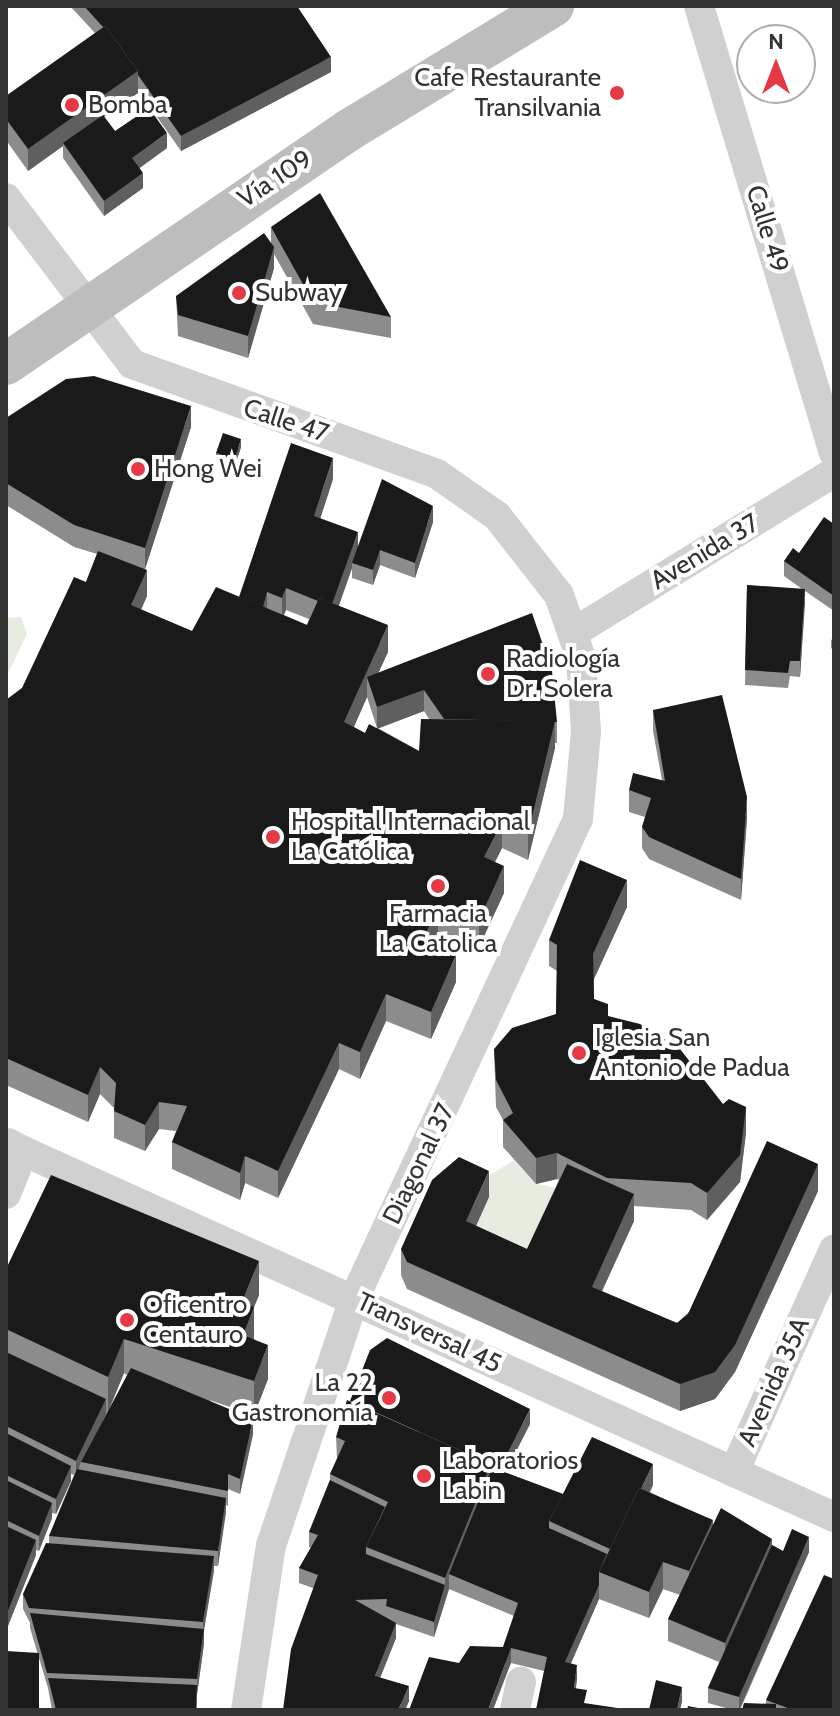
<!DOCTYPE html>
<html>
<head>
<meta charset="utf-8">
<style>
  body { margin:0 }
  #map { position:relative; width:840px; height:1716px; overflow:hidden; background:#fff; font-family:Cabin,sans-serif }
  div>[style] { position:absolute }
  .green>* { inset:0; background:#e6ecdf }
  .street>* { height:30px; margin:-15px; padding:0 15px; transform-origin:15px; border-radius:15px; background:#d0d0d0 }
  .secondary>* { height:42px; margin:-21px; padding:0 21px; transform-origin:21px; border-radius:21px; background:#bdbdbd }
  .wall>* { inset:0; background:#8c8c8c }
  .shaded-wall>* { inset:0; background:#5f5f5f }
  .building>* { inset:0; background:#1a1a1a }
  .dots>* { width:22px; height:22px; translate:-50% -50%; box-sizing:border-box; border:4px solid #fff; border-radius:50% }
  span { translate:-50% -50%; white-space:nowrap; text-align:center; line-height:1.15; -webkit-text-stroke:8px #fff; paint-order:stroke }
  .poi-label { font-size:26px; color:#333 }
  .right { translate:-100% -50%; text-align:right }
  .left { translate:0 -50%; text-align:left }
  .street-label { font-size:26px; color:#333 }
  .frame { position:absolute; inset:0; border:8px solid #333; pointer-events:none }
  .north { position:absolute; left:736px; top:24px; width:80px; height:80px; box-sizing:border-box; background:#fff; border:2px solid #adadad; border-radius:50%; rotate:0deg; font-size:22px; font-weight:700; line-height:32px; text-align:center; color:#333 }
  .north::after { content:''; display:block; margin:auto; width:28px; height:36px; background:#e63946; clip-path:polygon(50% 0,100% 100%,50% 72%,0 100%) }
</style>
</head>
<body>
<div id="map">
  <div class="green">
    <div style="clip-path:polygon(21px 617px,27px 634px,6px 677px,6px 618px)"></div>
    <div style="clip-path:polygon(514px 1160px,536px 1184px,567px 1190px,527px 1276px,466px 1248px,489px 1198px,484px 1179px)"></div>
  </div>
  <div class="street">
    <div style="left:699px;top:6px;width:466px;rotate:73.2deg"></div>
    <div style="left:6px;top:198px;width:208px;rotate:52.8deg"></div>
    <div style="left:132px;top:364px;width:324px;rotate:19.8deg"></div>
    <div style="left:437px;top:474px;width:73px;rotate:35deg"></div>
    <div style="left:497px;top:516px;width:100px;rotate:51.9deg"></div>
    <div style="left:559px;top:595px;width:67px;rotate:70.8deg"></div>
    <div style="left:581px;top:658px;width:74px;rotate:86.1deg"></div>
    <div style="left:586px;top:732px;width:87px;rotate:95.3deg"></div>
    <div style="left:578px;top:819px;width:530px;rotate:115.02deg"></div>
    <div style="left:354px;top:1299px;width:260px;rotate:108.6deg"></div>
    <div style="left:271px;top:1545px;width:167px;rotate:98.6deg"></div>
    <div style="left:576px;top:631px;width:303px;rotate:-31.6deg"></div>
    <div style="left:23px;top:1151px;width:890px;rotate:24.29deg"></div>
    <div style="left:6px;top:1194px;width:46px;rotate:-68.4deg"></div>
    <div style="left:23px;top:1151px;width:17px;rotate:-152deg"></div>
    <div style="left:734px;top:1472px;width:244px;rotate:-65.8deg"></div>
    <div style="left:515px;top:1710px;width:29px;rotate:-78deg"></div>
  </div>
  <div class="secondary">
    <div style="left:6px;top:364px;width:415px;rotate:-34.3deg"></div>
    <div style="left:349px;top:130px;width:239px;rotate:-31.3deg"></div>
  </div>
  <div class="wall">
    <div style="clip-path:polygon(70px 6px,297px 6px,331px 72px,181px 151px,138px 90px,138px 93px,104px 117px,115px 131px,167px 148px,140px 168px,143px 188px,104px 216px,63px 158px,63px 146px,28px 171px,6px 140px,6px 96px,95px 33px)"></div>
    <div style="clip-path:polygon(271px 227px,391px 317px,391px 338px,313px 324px,274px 254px,274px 268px,248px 358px,178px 336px,176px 296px,271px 243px)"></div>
    <div style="clip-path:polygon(evenodd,6px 418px,191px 427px,145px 569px,147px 596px,141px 610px,192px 631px,239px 597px,333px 479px,320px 519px,358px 548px,433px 522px,415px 578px,380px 565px,373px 585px,352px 578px,352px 568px,339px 606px,388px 652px,378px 673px,557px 722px,557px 743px,555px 743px,555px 748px,528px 860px,502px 848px,495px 862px,504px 893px,479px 947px,438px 932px,433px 943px,456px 982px,431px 1039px,386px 1021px,360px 1079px,339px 1069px,278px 1198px,245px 1183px,240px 1200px,172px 1169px,172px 1142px,176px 1131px,159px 1129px,145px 1151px,114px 1138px,114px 1108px,100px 1094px,88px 1122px,6px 1085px,6px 700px,22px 688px,86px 582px,97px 554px,74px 547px,6px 505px,6px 418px,286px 610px,309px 619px,307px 625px,284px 615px,286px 610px,6px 418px,367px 697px,377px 728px,365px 733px,354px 727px,367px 697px,6px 418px,424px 711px,429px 719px,419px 751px,378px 728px,424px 711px)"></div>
    <div style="clip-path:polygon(241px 447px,235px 467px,216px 461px,216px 453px)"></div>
    <div style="clip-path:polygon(834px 524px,834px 611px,805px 591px,800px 677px,790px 676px,788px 688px,745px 685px,747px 585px,802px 589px,784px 576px,784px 561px,799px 553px)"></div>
    <div style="clip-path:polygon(834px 635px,834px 650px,831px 648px,831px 641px)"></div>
    <div style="clip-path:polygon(653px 710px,747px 818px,741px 900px,649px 859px,642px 848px,642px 827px,645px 817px,629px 812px,629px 790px,662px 780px,653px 731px)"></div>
    <div style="clip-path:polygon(627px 907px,594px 979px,594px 999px,608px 1016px,746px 1133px,740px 1182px,707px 1220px,691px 1210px,634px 1206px,634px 1221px,602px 1291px,677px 1323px,818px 1191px,735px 1372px,715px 1399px,680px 1411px,407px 1289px,401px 1275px,401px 1249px,489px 1197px,476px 1226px,527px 1249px,559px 1180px,557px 1179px,536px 1184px,503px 1147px,503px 1120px,496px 1107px,494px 1049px,556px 1014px,557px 971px,549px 966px,549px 940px)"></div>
    <div style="clip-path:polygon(evenodd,6px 1269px,259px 1295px,254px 1307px,254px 1339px,268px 1379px,254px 1415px,209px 1400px,253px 1434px,240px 1494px,228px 1489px,228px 1506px,226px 1505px,218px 1566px,214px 1566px,204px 1630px,204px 1644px,197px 1694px,197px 1710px,52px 1710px,48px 1688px,30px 1628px,30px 1623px,23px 1609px,23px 1594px,49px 1543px,49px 1536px,74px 1475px,71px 1474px,71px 1481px,56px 1514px,52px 1513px,52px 1518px,39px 1551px,36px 1550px,36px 1555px,6px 1631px,6px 1269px,124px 1373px,127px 1375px,110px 1408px,124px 1373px)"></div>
    <div style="clip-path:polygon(530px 1424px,505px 1472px,563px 1494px,653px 1485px,650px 1492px,713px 1524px,772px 1545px,783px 1551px,809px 1552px,740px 1710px,733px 1710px,708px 1703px,708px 1688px,719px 1662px,668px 1641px,668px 1619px,680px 1595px,663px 1589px,649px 1618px,599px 1599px,571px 1663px,577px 1680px,536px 1710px,544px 1671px,511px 1663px,459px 1663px,503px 1647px,514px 1616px,449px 1589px,434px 1637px,396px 1624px,396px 1638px,380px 1677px,409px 1701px,405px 1710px,313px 1588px,299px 1583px,299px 1568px,311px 1548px,309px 1547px,309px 1532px,330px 1480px,330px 1474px,337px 1459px,336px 1437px)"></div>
    <div style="clip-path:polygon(766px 1700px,834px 1710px,742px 1710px,766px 1704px)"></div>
  </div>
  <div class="shaded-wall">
    <div style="clip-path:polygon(331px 57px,331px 72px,181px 151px,181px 136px)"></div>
    <div style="clip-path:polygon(138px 71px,138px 93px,64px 145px,63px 143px,63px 146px,28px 171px,28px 149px)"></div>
    <div style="clip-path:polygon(167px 133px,167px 148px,132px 173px,132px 158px)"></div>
    <div style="clip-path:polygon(143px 173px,143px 188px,104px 216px,104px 201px)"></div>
    <div style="clip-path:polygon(274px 247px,274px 268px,248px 358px,248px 336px)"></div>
    <div style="clip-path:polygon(191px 406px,191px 427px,145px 569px,145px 548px)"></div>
    <div style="clip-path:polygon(241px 439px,241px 447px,235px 467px,235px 459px)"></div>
    <div style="clip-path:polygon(333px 458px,333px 479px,314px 538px,314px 516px)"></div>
    <div style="clip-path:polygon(433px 506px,433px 522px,415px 578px,415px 563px)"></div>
    <div style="clip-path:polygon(358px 532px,358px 553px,352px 563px,352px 568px,331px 627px,331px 606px)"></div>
    <div style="clip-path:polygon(380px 550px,380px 565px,373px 585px,373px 570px)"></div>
    <div style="clip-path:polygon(147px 570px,147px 596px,131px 632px,131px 605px)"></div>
    <div style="clip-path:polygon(286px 588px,286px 610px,282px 619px,282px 598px)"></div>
    <div style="clip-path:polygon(805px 589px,805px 604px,800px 677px,800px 661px)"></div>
    <div style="clip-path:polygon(267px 592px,267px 614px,261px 612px)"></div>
    <div style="clip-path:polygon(388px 625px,388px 652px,371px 689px,367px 677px,367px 697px,344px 749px,344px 722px)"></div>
    <div style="clip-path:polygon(424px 690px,424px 711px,377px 729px,377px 707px)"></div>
    <div style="clip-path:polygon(555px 721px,555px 748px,528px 860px,528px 834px)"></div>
    <div style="clip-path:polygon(747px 797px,747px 818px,741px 900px,741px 879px)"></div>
    <div style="clip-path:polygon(502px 822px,502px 848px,484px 884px,484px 857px)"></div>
    <div style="clip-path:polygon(504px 866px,504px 893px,479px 947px,479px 920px)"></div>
    <div style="clip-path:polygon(627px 880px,627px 907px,593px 981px,593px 954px)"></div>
    <div style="clip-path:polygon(438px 905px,438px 932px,424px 965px,424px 938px)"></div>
    <div style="clip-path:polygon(456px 955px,456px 982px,431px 1039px,431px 1012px)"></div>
    <div style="clip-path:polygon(386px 994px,386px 1021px,360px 1079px,360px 1052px)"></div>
    <div style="clip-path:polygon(339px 1043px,339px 1069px,278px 1198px,278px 1171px)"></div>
    <div style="clip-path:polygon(100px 1067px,100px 1094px,88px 1122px,88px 1095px)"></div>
    <div style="clip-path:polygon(159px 1102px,159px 1129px,145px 1151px,145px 1125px)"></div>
    <div style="clip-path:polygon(746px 1107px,746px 1133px,740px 1182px,707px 1220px,707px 1193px)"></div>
    <div style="clip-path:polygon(557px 1153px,557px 1179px,536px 1184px,536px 1158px)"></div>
    <div style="clip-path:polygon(245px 1156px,245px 1183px,240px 1200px,240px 1173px)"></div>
    <div style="clip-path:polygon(818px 1164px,818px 1191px,735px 1372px,715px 1399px,680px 1411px,680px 1384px)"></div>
    <div style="clip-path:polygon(489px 1171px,489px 1197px,466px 1248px,466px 1221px)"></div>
    <div style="clip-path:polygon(634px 1194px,634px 1221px,592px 1313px,592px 1287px)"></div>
    <div style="clip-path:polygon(259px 1261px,259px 1295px,242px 1336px,242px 1302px)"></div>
    <div style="clip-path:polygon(254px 1307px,254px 1342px,243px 1335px)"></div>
    <div style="clip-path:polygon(124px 1339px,124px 1373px,108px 1411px,108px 1377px)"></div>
    <div style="clip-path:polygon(268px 1345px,268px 1379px,254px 1415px,254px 1381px)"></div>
    <div style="clip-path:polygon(106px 1399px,106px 1414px,83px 1462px,81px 1462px,76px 1476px,76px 1461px)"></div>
    <div style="clip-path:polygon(530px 1409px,530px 1424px,499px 1485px,499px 1470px)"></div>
    <div style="clip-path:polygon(253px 1419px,253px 1434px,240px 1494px,240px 1479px)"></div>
    <div style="clip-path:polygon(491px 1464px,491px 1485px,449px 1574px,449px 1589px,434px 1637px,434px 1622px,445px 1585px,445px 1578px)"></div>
    <div style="clip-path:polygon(653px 1464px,653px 1485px,609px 1576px,612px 1550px)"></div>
    <div style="clip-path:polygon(71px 1466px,71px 1481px,56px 1514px,56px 1499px)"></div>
    <div style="clip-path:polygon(226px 1498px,226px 1513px,218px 1566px,218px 1551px)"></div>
    <div style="clip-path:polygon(52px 1503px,52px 1518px,39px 1551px,39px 1536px)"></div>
    <div style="clip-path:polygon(713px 1520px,713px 1547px,689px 1598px,689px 1571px)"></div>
    <div style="clip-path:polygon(809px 1537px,809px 1552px,739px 1710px,739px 1697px)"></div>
    <div style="clip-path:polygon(772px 1539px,772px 1560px,725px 1664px,725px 1643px)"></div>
    <div style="clip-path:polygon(36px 1540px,36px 1555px,6px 1631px,6px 1616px)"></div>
    <div style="clip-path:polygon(214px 1556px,214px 1571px,204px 1630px,204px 1644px,197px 1694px,197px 1679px,203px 1637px,203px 1622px)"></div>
    <div style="clip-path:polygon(663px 1562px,663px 1589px,649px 1618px,649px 1592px)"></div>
    <div style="clip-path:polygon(599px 1585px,599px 1599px,565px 1677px,565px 1662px)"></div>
    <div style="clip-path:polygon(396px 1623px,396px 1638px,375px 1691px,375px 1676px)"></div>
    <div style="clip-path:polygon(511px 1648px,511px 1663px,493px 1710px,488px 1710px)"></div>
    <div style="clip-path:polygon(577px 1665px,577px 1680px,574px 1703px,574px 1688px)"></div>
    <div style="clip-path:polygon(409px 1686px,409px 1701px,405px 1710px,398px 1710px)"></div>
    <div style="clip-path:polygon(682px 1687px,682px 1702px,680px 1710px,677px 1710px)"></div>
  </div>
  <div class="building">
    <div style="clip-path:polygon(84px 6px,297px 6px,331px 57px,181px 136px,138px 75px,138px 71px,105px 26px,103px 27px)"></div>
    <div style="clip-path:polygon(105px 26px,138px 71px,28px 149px,6px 119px,6px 96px)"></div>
    <div style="clip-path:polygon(149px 108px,167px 133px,132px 158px,143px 173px,104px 201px,63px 143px,103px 115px,115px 131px)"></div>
    <div style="clip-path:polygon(320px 193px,391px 317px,313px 302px,271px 227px)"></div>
    <div style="clip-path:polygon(264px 233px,274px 247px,248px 336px,178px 315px,176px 296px)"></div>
    <div style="clip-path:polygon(94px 376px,191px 406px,145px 548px,74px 525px,6px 483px,6px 418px,66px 379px)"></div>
    <div style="clip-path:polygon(223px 433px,241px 439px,235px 459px,216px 453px)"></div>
    <div style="clip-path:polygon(291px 443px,333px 458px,314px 516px,358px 532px,332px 604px,319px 598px,318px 601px,286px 588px,282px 598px,267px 592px,263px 607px,239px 597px)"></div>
    <div style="clip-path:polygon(382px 479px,433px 506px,415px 563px,380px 550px,373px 570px,352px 563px)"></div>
    <div style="clip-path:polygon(824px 517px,834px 524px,834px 596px,784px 561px,793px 548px,799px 553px)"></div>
    <div style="clip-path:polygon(98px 551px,147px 570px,131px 605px,192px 631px,216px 587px,307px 625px,319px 598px,388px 625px,344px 722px,365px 733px,369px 724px,419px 751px,421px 719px,555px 721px,528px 834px,502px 822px,484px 857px,504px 866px,479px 920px,438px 905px,424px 938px,456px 955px,431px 1012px,386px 994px,360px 1052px,339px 1043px,278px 1171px,245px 1156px,240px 1173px,172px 1142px,187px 1106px,159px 1102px,145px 1125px,114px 1111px,116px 1083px,100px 1067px,88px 1095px,6px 1058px,6px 700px,22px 688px,74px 577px,86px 582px)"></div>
    <div style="clip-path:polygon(747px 585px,805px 589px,800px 661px,790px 661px,788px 673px,745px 670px)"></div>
    <div style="clip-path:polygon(532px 613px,552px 671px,557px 722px,444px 719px,424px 690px,377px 707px,367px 677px)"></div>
    <div style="clip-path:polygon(722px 695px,747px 797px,741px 879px,649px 837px,642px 827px,651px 798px,629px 790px,633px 773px,665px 781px,653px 710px)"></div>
    <div style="clip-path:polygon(580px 860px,627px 880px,593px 954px,594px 999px,608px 1004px,608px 1016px,640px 1024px,680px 1049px,723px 1104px,729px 1099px,746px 1107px,740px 1155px,707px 1193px,691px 1183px,607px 1178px,557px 1153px,536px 1158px,503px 1120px,513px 1113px,496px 1080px,494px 1049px,512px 1028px,556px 1014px,557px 945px,549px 940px)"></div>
    <div style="clip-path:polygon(767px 1141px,818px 1164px,735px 1345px,715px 1372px,680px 1384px,407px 1262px,401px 1249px,432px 1180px,459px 1157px,489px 1171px,466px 1221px,527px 1249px,567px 1164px,634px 1194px,592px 1287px,677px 1323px,688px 1314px)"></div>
    <div style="clip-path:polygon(51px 1175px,259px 1261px,242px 1302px,254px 1307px,243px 1335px,268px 1345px,254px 1381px,124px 1339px,108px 1377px,6px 1329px,6px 1269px)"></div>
    <div style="clip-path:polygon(387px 1338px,530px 1409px,499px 1470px,563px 1494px,549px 1521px,549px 1528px,607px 1554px,599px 1572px,599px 1585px,565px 1662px,577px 1665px,574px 1688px,587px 1690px,584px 1703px,631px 1710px,536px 1710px,547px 1657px,511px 1648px,488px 1710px,409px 1710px,429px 1657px,459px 1663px,470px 1646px,503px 1647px,518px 1603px,449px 1574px,491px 1470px,489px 1469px,491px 1464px,350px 1401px,370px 1350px)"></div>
    <div style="clip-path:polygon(6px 1352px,106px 1399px,76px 1461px,6px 1426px)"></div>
    <div style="clip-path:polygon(131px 1368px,253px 1419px,240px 1479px,228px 1474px,228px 1491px,81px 1462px)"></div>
    <div style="clip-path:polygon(347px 1400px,491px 1464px,445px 1578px,366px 1547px,388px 1502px,330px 1474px,345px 1441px,336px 1437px)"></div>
    <div style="clip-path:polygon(6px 1433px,71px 1466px,56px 1499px,6px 1475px)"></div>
    <div style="clip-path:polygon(592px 1437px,653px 1464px,641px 1489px,639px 1488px,610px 1549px,549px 1521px)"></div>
    <div style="clip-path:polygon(77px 1469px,226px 1498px,218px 1551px,49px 1536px)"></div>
    <div style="clip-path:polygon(6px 1480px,52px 1503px,39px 1536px,6px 1520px)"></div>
    <div style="clip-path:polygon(330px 1480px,385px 1507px,366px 1547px,366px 1554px,445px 1585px,434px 1622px,386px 1606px,387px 1599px,355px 1600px,396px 1623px,375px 1676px,409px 1686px,398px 1710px,283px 1710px,291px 1649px,318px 1575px,299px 1568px,318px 1535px,309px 1532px)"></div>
    <div style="clip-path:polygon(639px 1488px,713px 1520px,689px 1571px,663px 1562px,649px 1592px,599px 1572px)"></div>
    <div style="clip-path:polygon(721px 1508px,772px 1539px,725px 1643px,668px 1619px)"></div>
    <div style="clip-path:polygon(6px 1526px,36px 1540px,6px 1616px)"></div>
    <div style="clip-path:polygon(792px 1529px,809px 1537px,739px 1697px,708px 1688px,772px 1545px,783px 1551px)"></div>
    <div style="clip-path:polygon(46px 1543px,214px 1556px,203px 1622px,29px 1608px,23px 1594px)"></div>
    <div style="clip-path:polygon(824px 1575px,834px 1579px,834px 1710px,793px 1710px,766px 1700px)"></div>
    <div style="clip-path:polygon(30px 1613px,204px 1629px,197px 1679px,47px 1673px)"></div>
    <div style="clip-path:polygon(6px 1651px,39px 1653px,39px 1710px,6px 1710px)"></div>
    <div style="clip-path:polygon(48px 1678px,197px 1685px,196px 1710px,56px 1710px)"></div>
    <div style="clip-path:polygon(656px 1680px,682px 1687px,677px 1710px,649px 1710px)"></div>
    <div style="clip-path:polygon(744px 1703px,776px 1704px,776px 1710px,742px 1710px)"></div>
    <div style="clip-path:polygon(688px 1706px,708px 1710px,687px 1710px)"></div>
  </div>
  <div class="dots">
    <div style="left:617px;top:93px;background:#e63946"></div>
    <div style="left:72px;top:105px;background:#e63946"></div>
    <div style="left:239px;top:293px;background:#e63946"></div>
    <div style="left:138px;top:469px;background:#e63946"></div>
    <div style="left:488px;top:674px;background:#e63946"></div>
    <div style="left:273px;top:837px;background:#e63946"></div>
    <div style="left:438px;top:886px;background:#e63946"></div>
    <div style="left:579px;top:1053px;background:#e63946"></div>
    <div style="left:127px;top:1320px;background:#e63946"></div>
    <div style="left:389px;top:1398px;background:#e63946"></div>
    <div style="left:424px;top:1476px;background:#e63946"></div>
  </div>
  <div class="poi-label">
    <span class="right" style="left:601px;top:93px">Cafe Restaurante<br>Transilvania</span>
    <span class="left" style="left:88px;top:105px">Bomba</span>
    <span class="left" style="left:255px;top:293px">Subway</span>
    <span class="left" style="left:154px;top:469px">Hong Wei</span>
    <span class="left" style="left:506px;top:674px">Radiología<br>Dr. Solera</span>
    <span class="left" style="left:291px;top:837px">Hospital Internacional<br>La Católica</span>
    <span style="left:438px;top:929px">Farmacia<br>La Catolica</span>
    <span class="left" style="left:595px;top:1053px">Iglesia San<br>Antonio de Padua</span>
    <span class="left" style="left:143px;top:1320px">Oficentro<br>Centauro</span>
    <span class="right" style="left:373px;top:1398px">La 22<br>Gastronomía</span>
    <span class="left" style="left:442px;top:1476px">Laboratorios<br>Labin</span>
  </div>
  <div class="street-label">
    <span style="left:275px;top:179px;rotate:-33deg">Vía 109</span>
    <span style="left:767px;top:229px;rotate:73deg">Calle 49</span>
    <span style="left:286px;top:421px;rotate:18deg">Calle 47</span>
    <span style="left:705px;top:552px;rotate:-31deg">Avenida 37</span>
    <span style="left:419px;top:1164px;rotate:-64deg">Diagonal 37</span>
    <span style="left:429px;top:1333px;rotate:25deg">Transversal 45</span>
    <span style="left:774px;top:1382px;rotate:-66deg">Avenida 35A</span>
  </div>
  <div class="frame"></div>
  <div class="north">N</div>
</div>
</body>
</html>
